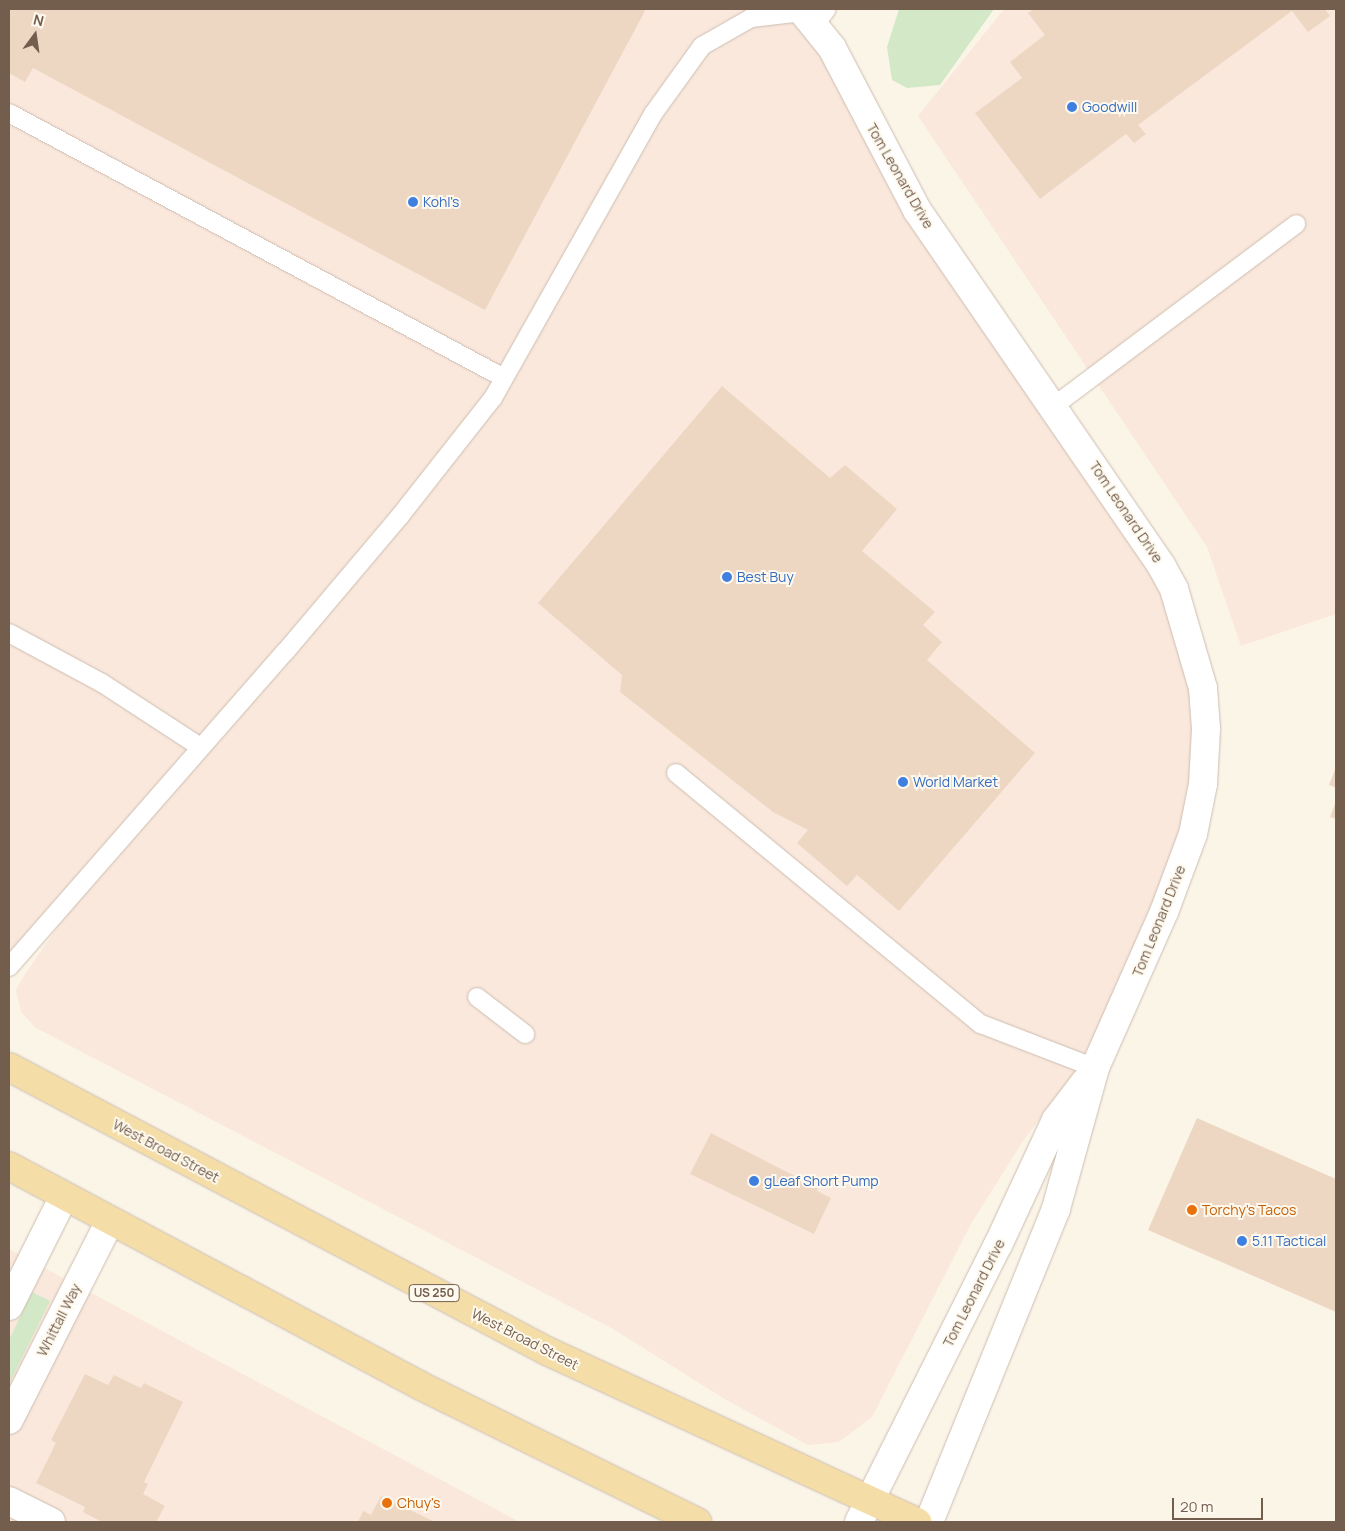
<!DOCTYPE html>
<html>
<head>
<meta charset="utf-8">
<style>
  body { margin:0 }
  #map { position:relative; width:1345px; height:1531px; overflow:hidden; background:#fbf5e8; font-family:Manrope,sans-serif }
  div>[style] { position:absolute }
  .commercial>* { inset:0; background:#fae8dd }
  .green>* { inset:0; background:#d2e8c7 }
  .building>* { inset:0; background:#eed7c2 }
  .roads { filter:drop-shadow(0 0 1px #ccbdaf) drop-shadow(0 0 1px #ccbdaf) }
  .service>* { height:18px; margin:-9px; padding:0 9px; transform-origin:9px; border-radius:9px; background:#fff }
  .minor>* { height:28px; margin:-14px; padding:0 14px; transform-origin:14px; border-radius:14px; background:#fff }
  .primary>* { height:28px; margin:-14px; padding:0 14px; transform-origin:14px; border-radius:14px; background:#f4dda6 }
  .dots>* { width:14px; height:14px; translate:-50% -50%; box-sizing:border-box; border:2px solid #fef9ee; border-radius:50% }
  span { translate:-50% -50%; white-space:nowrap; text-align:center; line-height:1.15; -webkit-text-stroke:4px #fef9ee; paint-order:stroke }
  .shield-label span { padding:1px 4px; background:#fef9ee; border:1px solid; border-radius:4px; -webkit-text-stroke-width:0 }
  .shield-label { font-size:12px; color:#735e4e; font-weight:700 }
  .shop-label { font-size:14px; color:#366cbe }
  .left { translate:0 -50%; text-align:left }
  .street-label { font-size:14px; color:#735e4e }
  .food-label { font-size:14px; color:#c56008 }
  .frame { position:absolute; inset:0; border:10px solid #735e4e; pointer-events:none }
  .north { position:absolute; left:10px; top:10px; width:50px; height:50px; -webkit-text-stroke:4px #fef9ee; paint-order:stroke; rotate:14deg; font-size:14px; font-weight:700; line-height:20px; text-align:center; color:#735e4e }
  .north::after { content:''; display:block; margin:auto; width:18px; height:22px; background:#735e4e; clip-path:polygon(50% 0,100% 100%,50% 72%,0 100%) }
  .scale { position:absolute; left:1172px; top:1498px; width:91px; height:22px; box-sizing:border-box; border:2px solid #735e4e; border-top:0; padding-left:6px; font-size:15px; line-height:18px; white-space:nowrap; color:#735e4e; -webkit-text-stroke:4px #fef9ee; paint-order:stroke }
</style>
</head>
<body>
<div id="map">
  <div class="commercial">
    <div style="clip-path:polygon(9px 9px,800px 9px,1183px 617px,1203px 784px,1118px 1017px,1023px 1141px,971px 1224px,872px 1417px,839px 1442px,808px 1445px,723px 1398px,613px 1329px,36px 1028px,21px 1012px,16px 990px,25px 974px,110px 852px,9px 967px)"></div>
    <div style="clip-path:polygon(1004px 9px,1336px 9px,1336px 614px,1241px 646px,1207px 547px,918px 116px)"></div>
    <div style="clip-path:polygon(9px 1249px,520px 1522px,9px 1522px)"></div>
  </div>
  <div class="green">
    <div style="clip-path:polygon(899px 9px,994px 9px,940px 85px,907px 88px,892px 80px,887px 47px)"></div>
    <div style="clip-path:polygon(32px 1292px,50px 1301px,9px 1384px,9px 1340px)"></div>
  </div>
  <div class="building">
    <div style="clip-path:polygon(9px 9px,646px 9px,485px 310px,33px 68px,25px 82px,9px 73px)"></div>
    <div style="clip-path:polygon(1034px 9px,1325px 9px,1330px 16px,1308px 32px,1292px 11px,1138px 125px,1146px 134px,1134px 143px,1126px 134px,1040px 199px,975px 113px,1022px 78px,1010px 62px,1045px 35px,1028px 13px)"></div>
    <div style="clip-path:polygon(722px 386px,830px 478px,845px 465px,897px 509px,862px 551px,935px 612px,923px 625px,942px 642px,927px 660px,1035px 753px,899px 911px,857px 875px,847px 886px,797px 843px,808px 830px,773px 812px,620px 692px,622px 675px,538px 603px)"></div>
    <div style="clip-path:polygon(1336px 767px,1336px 788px,1329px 785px)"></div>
    <div style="clip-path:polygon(1336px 801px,1336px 819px,1330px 817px)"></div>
    <div style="clip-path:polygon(1197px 1118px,1336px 1179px,1336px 1312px,1148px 1230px)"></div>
    <div style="clip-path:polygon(711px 1133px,818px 1188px,817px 1191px,831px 1198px,814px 1234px,690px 1174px)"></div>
    <div style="clip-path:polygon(85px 1374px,108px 1385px,114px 1375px,141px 1388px,144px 1383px,183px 1402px,144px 1482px,148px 1484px,143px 1494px,165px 1506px,156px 1522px,102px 1522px,83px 1512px,85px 1507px,36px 1483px,56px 1443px,51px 1440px)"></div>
    <div style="clip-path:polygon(381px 1496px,435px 1522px,358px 1522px,363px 1511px,371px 1515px)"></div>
  </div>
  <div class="roads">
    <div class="service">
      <div style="left:814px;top:26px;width:21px;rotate:-53deg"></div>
      <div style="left:9px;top:113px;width:561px;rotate:28.16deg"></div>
      <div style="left:1054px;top:406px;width:303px;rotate:-36.9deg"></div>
      <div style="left:9px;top:633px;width:106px;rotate:28.3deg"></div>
      <div style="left:102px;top:683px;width:117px;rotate:33.1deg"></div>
      <div style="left:676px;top:773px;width:395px;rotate:39.5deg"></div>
      <div style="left:981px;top:1024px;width:122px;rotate:21.1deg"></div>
      <div style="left:9px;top:967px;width:420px;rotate:-48.8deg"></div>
      <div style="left:286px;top:651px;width:177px;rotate:-49.8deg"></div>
      <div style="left:400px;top:516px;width:150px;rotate:-51.8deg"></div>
      <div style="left:493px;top:398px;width:326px;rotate:-60.6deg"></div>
      <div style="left:653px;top:114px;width:84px;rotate:-54.2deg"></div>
      <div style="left:702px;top:46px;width:56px;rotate:-29.7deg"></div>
      <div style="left:751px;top:18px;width:52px;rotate:-6.6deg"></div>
      <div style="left:477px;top:997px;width:61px;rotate:37.6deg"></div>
    </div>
    <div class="minor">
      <div style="left:803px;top:12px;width:46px;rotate:51.1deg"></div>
      <div style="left:832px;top:48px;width:183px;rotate:62.3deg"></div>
      <div style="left:917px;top:210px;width:433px;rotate:55.5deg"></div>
      <div style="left:1162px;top:567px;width:25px;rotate:61deg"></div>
      <div style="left:1174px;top:589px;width:103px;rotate:73.7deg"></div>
      <div style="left:1203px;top:688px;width:41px;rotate:85.8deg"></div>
      <div style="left:1206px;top:729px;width:55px;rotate:93.1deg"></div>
      <div style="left:1203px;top:784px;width:51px;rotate:101.3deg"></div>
      <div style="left:1193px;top:834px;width:83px;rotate:110.4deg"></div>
      <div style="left:1164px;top:912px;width:171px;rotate:113.9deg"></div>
      <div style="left:1095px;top:1068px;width:146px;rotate:105.5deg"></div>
      <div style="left:1056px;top:1209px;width:338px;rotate:112.1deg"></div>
      <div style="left:9px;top:1306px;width:123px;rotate:-63.4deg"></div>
      <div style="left:9px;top:1420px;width:223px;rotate:-63.1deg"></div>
      <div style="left:9px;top:1501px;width:47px;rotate:26.6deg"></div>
      <div style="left:859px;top:1522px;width:310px;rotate:-63.4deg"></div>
      <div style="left:998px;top:1245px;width:138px;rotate:-65.1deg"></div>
      <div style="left:1056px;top:1120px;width:48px;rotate:-52.7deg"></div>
    </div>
    <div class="primary">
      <div style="left:9px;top:1067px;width:608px;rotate:27.83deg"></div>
      <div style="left:547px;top:1351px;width:408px;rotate:24.8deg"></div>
      <div style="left:9px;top:1166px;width:467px;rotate:28.1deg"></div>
      <div style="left:421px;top:1386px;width:308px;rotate:26.2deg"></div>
    </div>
  </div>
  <div class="dots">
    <div style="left:1072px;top:107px;background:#3f7fe0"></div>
    <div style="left:413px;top:202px;background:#3f7fe0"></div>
    <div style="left:727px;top:577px;background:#3f7fe0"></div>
    <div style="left:903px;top:782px;background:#3f7fe0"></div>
    <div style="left:754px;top:1181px;background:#3f7fe0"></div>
    <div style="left:1192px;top:1210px;background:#e8710a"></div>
    <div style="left:1242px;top:1241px;background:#3f7fe0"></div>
    <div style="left:387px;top:1503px;background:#e8710a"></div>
  </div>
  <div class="shield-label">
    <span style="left:434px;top:1293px">US 250</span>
  </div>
  <div class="shop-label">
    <span class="left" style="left:1082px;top:107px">Goodwill</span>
    <span class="left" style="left:423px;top:202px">Kohl's</span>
    <span class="left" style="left:737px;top:577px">Best Buy</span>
    <span class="left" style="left:913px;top:782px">World Market</span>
    <span class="left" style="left:764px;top:1181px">gLeaf Short Pump</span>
    <span class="left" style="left:1252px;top:1241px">5.11 Tactical</span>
  </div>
  <div class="street-label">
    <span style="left:900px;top:176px;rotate:60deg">Tom Leonard Drive</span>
    <span style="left:1126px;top:512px;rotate:56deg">Tom Leonard Drive</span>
    <span style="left:1159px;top:921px;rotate:-68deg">Tom Leonard Drive</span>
    <span style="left:166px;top:1151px;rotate:28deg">West Broad Street</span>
    <span style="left:974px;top:1293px;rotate:-63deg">Tom Leonard Drive</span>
    <span style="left:59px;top:1320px;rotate:-63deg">Whittall Way</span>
    <span style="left:525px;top:1339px;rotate:27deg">West Broad Street</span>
  </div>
  <div class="food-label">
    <span class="left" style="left:1202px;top:1210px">Torchy's Tacos</span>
    <span class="left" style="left:397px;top:1503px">Chuy's</span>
  </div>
  <div class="frame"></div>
  <div class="north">N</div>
  <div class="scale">20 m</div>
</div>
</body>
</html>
